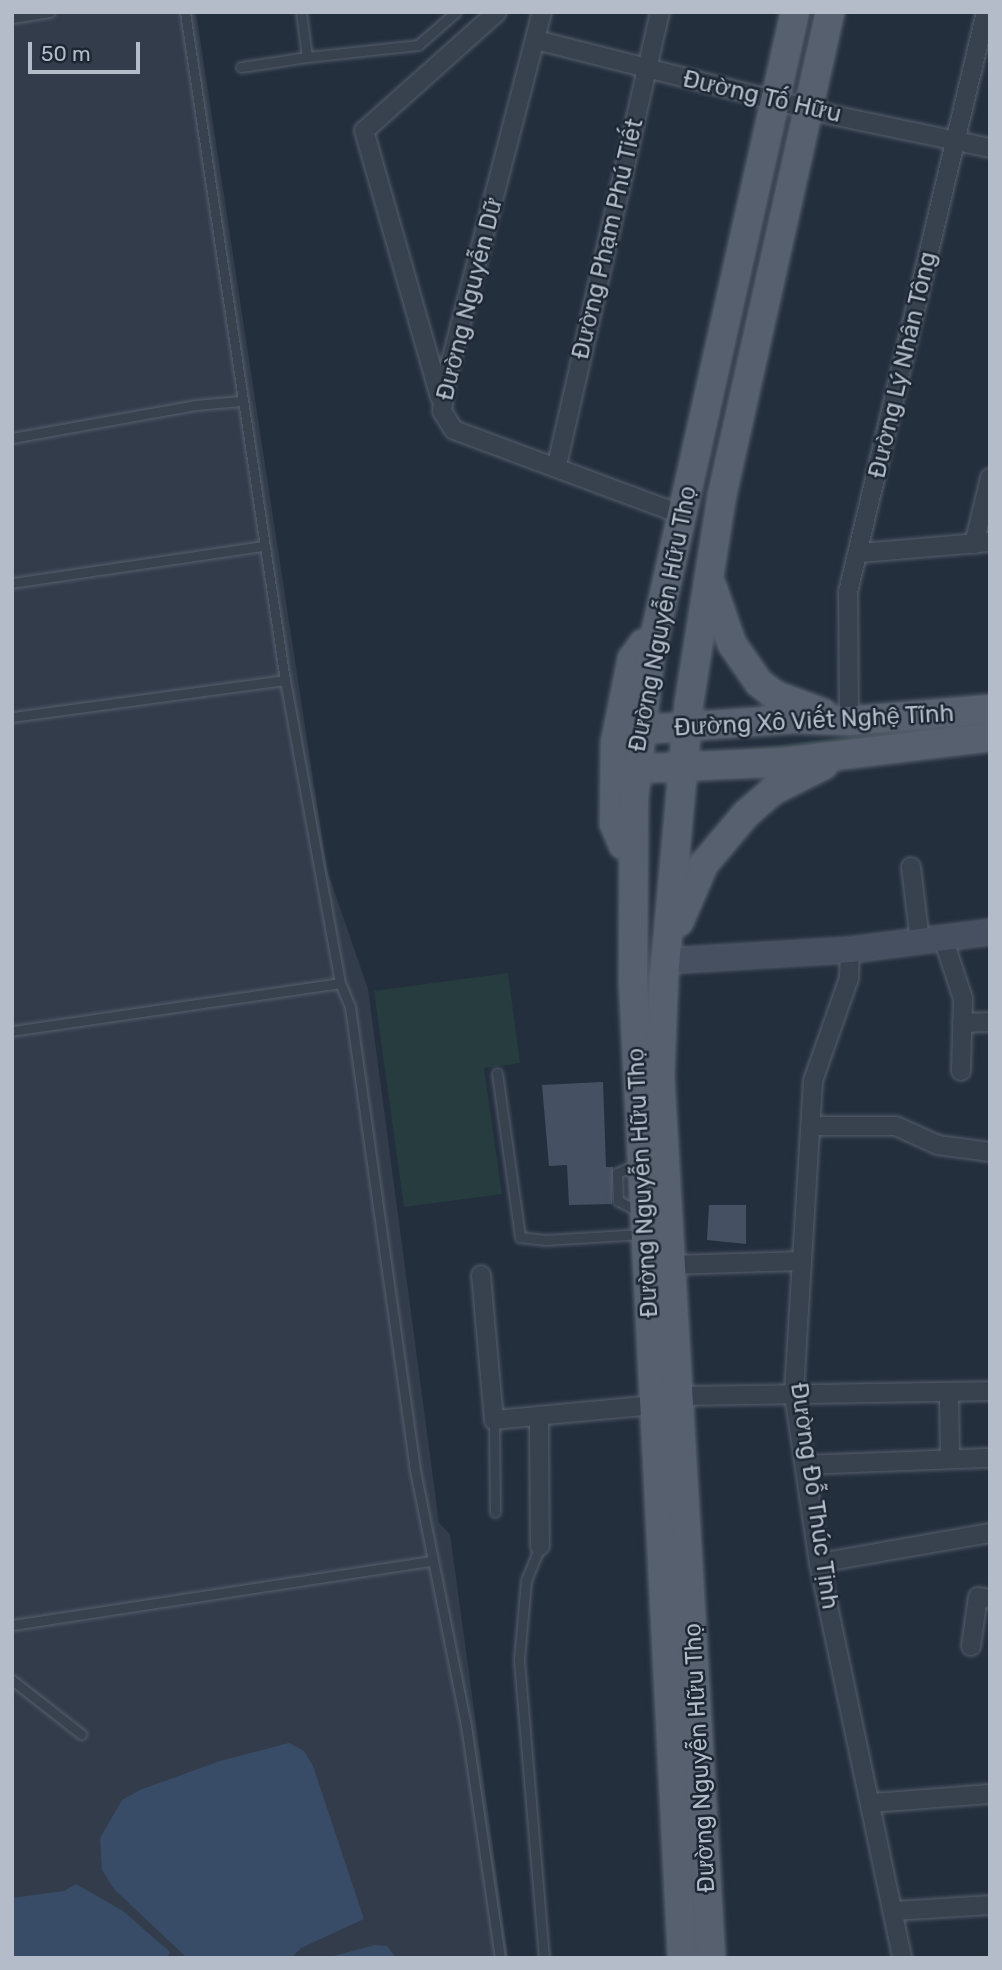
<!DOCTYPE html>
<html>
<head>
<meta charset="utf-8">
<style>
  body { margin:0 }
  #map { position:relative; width:1002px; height:1970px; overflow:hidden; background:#242f3e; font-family:Rubik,sans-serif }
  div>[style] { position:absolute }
  .airport>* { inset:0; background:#323c4b }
  .green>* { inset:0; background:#263c3f }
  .water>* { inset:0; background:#394c67 }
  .building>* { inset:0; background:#455162 }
  .roads { filter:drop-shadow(0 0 2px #565f6c) drop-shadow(0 0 2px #565f6c) }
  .lane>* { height:9px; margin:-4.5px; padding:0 4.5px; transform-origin:4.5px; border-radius:4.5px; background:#38414e }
  .street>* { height:18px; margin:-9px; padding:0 9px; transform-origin:9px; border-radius:9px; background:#38414e }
  .secondary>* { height:24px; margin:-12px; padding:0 12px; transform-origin:12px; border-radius:12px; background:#465061 }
  .primary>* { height:28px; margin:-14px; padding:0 14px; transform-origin:14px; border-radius:14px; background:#56606e }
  span { translate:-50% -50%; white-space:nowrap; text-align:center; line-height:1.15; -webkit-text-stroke:5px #1d2633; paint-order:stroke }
  .street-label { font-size:24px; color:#b4bcc9 }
  .frame { position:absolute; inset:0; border:14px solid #b4bcc9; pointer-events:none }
  .scale { position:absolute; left:28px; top:42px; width:112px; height:32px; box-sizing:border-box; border:4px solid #b4bcc9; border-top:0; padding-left:9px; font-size:21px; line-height:24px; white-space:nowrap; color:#b4bcc9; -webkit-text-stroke:5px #1d2633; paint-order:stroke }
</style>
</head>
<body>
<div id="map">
  <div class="airport">
    <div style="clip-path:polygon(12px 12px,196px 12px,327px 870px,368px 989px,439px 1523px,450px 1534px,508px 1958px,12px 1958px)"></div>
  </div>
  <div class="green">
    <div style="clip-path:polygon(990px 720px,990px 727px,790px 752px,712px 753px)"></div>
    <div style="clip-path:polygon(508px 973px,520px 1063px,484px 1068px,502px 1194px,404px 1207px,374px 991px)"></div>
  </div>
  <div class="water">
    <div style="clip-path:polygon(289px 1743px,304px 1751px,313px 1766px,364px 1919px,301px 1948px,291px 1958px,187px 1958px,114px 1889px,102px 1870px,100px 1838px,122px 1800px,140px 1790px,220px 1761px)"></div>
    <div style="clip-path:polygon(76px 1884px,123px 1911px,170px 1952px,167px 1958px,12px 1958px,12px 1898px,64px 1891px)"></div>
    <div style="clip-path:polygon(375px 1945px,387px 1946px,396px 1958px,326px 1958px)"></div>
  </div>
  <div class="building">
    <div style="clip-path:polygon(603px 1082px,606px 1167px,613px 1167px,612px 1204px,569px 1205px,567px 1165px,549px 1166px,542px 1085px)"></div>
    <div style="clip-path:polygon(709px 1205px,746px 1205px,746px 1244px,707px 1240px)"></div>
  </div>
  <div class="roads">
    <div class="lane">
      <div style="left:185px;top:12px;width:675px;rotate:81.49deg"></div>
      <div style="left:285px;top:680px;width:308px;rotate:79.7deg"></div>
      <div style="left:340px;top:983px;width:26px;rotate:67deg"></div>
      <div style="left:350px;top:1007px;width:462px;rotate:82deg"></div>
      <div style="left:414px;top:1465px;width:265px;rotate:78.7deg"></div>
      <div style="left:466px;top:1725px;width:235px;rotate:81.7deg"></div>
      <div style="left:301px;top:12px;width:45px;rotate:82.4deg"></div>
      <div style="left:307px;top:57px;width:112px;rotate:-6.2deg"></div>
      <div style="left:418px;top:45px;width:50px;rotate:-41deg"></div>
      <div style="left:12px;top:18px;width:38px;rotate:-9deg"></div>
      <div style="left:241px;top:67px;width:67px;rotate:-8.6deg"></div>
      <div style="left:12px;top:438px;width:186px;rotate:-10.2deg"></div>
      <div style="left:195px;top:405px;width:46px;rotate:-5deg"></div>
      <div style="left:12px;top:583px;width:255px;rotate:-8.4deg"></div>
      <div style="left:12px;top:717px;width:275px;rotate:-7.7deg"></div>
      <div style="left:12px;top:1031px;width:331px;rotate:-8.3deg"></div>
      <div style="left:497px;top:1073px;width:166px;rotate:82deg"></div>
      <div style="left:520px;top:1237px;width:25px;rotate:7deg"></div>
      <div style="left:545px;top:1240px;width:97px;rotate:-3.5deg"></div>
      <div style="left:638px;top:1211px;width:22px;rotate:-153deg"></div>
      <div style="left:618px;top:1201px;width:28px;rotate:-92deg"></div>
      <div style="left:617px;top:1173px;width:23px;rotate:-23deg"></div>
      <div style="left:494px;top:1420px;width:92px;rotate:89.4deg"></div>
      <div style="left:540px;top:1546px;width:38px;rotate:112deg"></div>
      <div style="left:526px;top:1581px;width:79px;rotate:95.1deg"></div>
      <div style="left:519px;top:1660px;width:299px;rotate:85.2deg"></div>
      <div style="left:12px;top:1625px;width:423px;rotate:-8.7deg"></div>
      <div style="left:12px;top:1680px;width:88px;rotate:38deg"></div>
    </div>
    <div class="street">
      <div style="left:542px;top:12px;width:384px;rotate:104.6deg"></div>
      <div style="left:445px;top:384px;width:27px;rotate:96deg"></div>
      <div style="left:442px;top:411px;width:22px;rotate:58deg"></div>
      <div style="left:454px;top:430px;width:241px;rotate:20.4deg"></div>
      <div style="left:536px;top:40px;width:305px;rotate:14.2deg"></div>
      <div style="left:832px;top:115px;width:161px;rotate:11.8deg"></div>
      <div style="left:440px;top:397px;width:277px;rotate:-105.9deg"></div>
      <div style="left:364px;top:131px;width:178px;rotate:-41.8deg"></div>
      <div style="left:557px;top:465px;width:465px;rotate:-77.2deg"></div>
      <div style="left:974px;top:544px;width:68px;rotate:-76.4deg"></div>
      <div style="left:861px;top:553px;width:129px;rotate:-4.9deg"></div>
      <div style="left:849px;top:721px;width:129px;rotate:-90.4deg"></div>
      <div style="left:848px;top:592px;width:596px;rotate:-76.62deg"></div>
      <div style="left:911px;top:867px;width:75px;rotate:83.1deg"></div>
      <div style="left:943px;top:938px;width:64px;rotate:71.8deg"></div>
      <div style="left:963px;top:999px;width:72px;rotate:91.6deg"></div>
      <div style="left:850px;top:950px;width:28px;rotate:92deg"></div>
      <div style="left:849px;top:978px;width:109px;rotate:109.3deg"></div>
      <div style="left:813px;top:1081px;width:314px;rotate:93.5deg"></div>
      <div style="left:794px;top:1394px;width:171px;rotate:81.6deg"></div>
      <div style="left:819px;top:1563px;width:404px;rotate:78.1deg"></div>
      <div style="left:962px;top:1023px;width:28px;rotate:-2deg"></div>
      <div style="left:811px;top:1126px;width:85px"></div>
      <div style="left:896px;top:1126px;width:46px;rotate:24.3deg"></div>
      <div style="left:938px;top:1145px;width:52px;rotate:7.7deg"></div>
      <div style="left:671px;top:1265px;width:131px;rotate:-1.7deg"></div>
      <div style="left:481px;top:1275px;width:146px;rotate:84.9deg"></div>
      <div style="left:494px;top:1420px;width:159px;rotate:-5.4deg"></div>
      <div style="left:949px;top:1392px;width:67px;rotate:89.1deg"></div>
      <div style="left:678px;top:1396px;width:312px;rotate:-0.9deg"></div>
      <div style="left:539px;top:1418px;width:128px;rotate:89.6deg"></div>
      <div style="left:805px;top:1465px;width:185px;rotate:-2.2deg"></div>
      <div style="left:819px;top:1563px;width:174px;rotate:-10deg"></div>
      <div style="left:971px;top:1646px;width:49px;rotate:-81.9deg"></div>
      <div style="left:978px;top:1597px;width:12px;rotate:9deg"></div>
      <div style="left:872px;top:1803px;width:118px;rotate:-4.4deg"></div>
      <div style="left:895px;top:1911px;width:95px;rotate:-3.6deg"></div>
    </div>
    <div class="secondary">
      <div style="left:666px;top:961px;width:184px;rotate:-3.4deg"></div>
      <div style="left:850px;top:950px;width:141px;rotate:-7.3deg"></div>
    </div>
    <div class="primary">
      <div style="left:712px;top:586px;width:61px;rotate:71deg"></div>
      <div style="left:732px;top:644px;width:47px;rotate:55.3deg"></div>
      <div style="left:759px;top:683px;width:20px;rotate:37deg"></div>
      <div style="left:775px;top:695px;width:51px;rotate:20.6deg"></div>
      <div style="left:638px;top:730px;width:159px;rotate:-4deg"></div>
      <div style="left:797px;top:719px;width:52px;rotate:2.2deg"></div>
      <div style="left:849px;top:721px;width:142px;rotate:-4.9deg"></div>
      <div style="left:635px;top:769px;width:149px;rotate:-2.7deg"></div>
      <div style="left:784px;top:762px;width:208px;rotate:-6.9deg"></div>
      <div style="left:623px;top:845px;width:23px;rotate:-113deg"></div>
      <div style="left:614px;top:824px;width:81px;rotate:-89.3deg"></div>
      <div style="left:615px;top:743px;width:86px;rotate:-78.6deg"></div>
      <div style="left:632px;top:659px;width:19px;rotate:-54deg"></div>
      <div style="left:679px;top:922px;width:63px;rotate:-66.7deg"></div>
      <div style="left:704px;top:864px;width:65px;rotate:-50deg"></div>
      <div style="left:746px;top:814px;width:37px;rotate:-41deg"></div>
      <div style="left:774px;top:790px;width:56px;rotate:-26.6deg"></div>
      <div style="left:682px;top:1958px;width:977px;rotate:-92.87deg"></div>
      <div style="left:633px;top:982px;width:184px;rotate:-89.7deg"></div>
      <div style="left:634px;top:798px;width:142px;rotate:-83.5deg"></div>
      <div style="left:650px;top:657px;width:661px;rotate:-77.33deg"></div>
      <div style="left:711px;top:1958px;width:882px;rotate:-93.31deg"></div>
      <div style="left:660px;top:1077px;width:100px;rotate:-87.7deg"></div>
      <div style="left:664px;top:977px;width:275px;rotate:-84.8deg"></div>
      <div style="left:689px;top:703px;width:211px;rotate:-81deg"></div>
      <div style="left:722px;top:495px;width:495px;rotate:-77.4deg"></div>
    </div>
  </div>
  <div class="street-label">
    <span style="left:762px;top:97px;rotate:13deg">Đường Tố Hữu</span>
    <span style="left:608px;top:239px;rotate:-77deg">Đường Phạm Phú Tiết</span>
    <span style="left:470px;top:299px;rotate:-76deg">Đường Nguyễn Dữ</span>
    <span style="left:903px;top:365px;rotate:-77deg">Đường Lý Nhân Tông</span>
    <span style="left:663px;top:619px;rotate:-79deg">Đường Nguyễn Hữu Thọ</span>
    <span style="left:814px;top:721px;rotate:-3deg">Đường Xô Viết Nghệ Tĩnh</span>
    <span style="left:643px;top:1183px;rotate:-93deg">Đường Nguyễn Hữu Thọ</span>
    <span style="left:814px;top:1496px;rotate:82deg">Đường Đỗ Thúc Tịnh</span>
    <span style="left:700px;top:1758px;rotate:-93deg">Đường Nguyễn Hữu Thọ</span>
  </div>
  <div class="frame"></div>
  <div class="scale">50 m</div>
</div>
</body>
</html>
